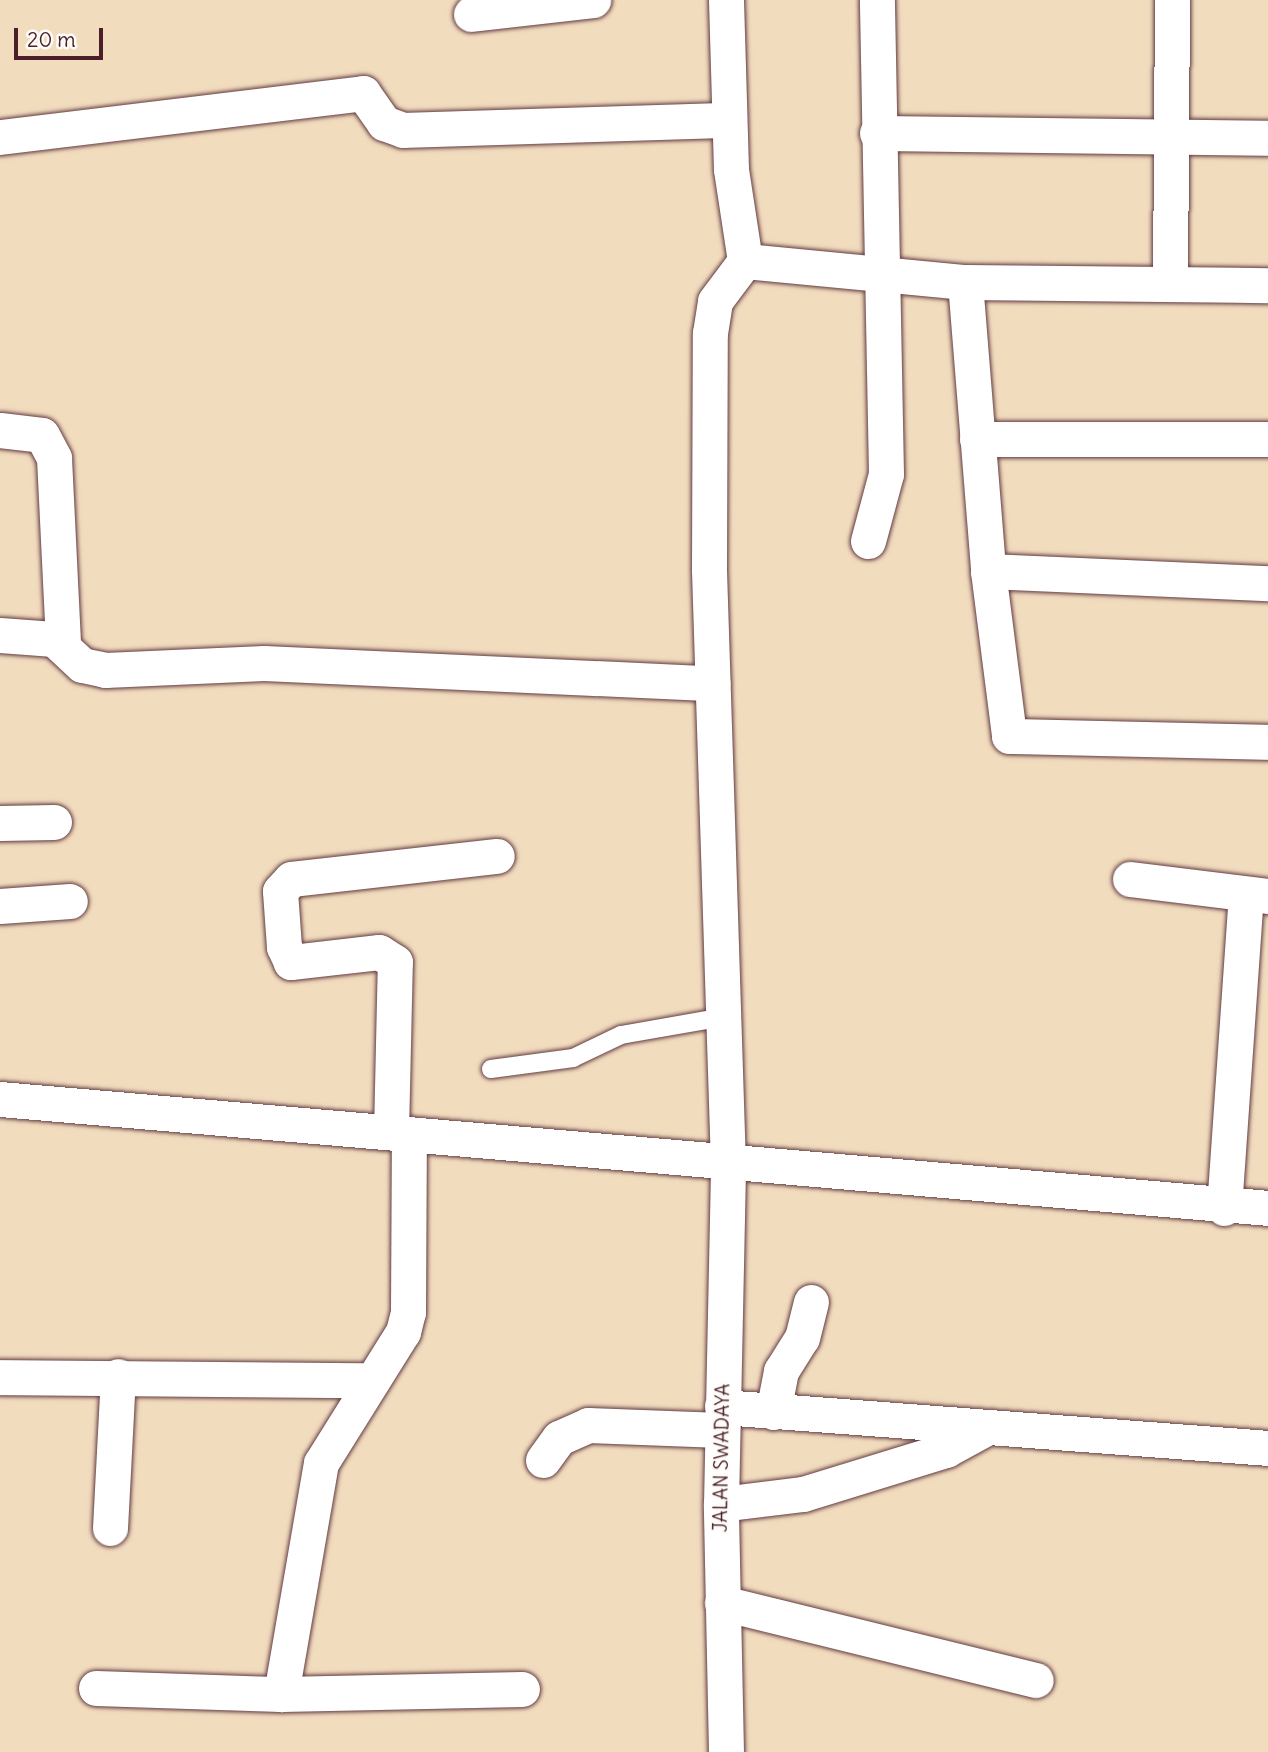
<!DOCTYPE html>
<html>
<head>
<meta charset="utf-8">
<style>
  body { margin:0 }
  #map { position:relative; width:1268px; height:1752px; overflow:hidden; background:#f2dcbe; font-family:Delius,sans-serif }
  div>[style] { position:absolute }
  .roads { filter:drop-shadow(0 0 2px #633b41) drop-shadow(0 0 2px #633b41) }
  .lane>* { height:18px; margin:-9px; padding:0 9px; transform-origin:9px; border-radius:9px; background:#fff }
  .street>* { height:35px; margin:-17.5px; padding:0 17.5px; transform-origin:17.5px; border-radius:17.5px; background:#fff }
  span { translate:-50% -50%; white-space:nowrap; text-align:center; line-height:1.15; -webkit-text-stroke:5px #fdfcf7; paint-order:stroke }
  .street-label { font-size:19px; color:#4a1f2b }
  .scale { position:absolute; left:14px; top:28px; width:89px; height:32px; box-sizing:border-box; border:4px solid #4a1f2b; border-top:0; padding-left:9px; font-size:21px; line-height:24px; white-space:nowrap; color:#4a1f2b; -webkit-text-stroke:5px #fdfcf7; paint-order:stroke }
</style>
</head>
<body>
<div id="map">
  <div class="roads">
    <div class="lane">
      <div style="left:491px;top:1069px;width:83px;rotate:-7.6deg"></div>
      <div style="left:573px;top:1058px;width:53px;rotate:-25.6deg"></div>
      <div style="left:621px;top:1035px;width:105px;rotate:-9.9deg"></div>
    </div>
    <div class="street">
      <div style="left:471px;top:14px;width:123px;rotate:-6.5deg"></div>
      <div style="left:877px;top:133px;width:391px;rotate:0.7deg"></div>
      <div style="left:0;top:137px;width:366px;rotate:-6.9deg"></div>
      <div style="left:363px;top:93px;width:37px;rotate:55deg"></div>
      <div style="left:384px;top:123px;width:20px;rotate:20deg"></div>
      <div style="left:403px;top:130px;width:326px;rotate:-1.8deg"></div>
      <div style="left:745px;top:261px;width:221px;rotate:5.5deg"></div>
      <div style="left:965px;top:282px;width:303px;rotate:0.6deg"></div>
      <div style="left:965px;top:282px;width:290px;rotate:85.4deg"></div>
      <div style="left:988px;top:571px;width:166px;rotate:82.7deg"></div>
      <div style="left:1009px;top:736px;width:259px;rotate:1.3deg"></div>
      <div style="left:1170px;top:284px;width:284px;rotate:-89.6deg"></div>
      <div style="left:0;top:430px;width:42px;rotate:6.8deg"></div>
      <div style="left:42px;top:435px;width:26px;rotate:62deg"></div>
      <div style="left:54px;top:458px;width:187px;rotate:87.2deg"></div>
      <div style="left:977px;top:439px;width:291px"></div>
      <div style="left:868px;top:541px;width:69px;rotate:-75deg"></div>
      <div style="left:886px;top:474px;width:474px;rotate:-91.1deg"></div>
      <div style="left:988px;top:571px;width:280px;rotate:2.5deg"></div>
      <div style="left:0;top:635px;width:54px;rotate:4.2deg"></div>
      <div style="left:54px;top:639px;width:38px;rotate:43deg"></div>
      <div style="left:82px;top:665px;width:24px;rotate:12deg"></div>
      <div style="left:105px;top:670px;width:159px;rotate:-2.5deg"></div>
      <div style="left:264px;top:663px;width:449px;rotate:2.6deg"></div>
      <div style="left:0;top:823px;width:54px;rotate:-1.1deg"></div>
      <div style="left:1130px;top:879px;width:139px;rotate:7deg"></div>
      <div style="left:0;top:906px;width:70px;rotate:-4.1deg"></div>
      <div style="left:0;top:1099px;width:1273px;rotate:4.91deg"></div>
      <div style="left:391px;top:1132px;width:170px;rotate:-88.7deg"></div>
      <div style="left:395px;top:962px;width:19px;rotate:-148deg"></div>
      <div style="left:379px;top:952px;width:89px;rotate:173.5deg"></div>
      <div style="left:291px;top:962px;width:17px;rotate:-115deg"></div>
      <div style="left:284px;top:947px;width:56px;rotate:-94.1deg"></div>
      <div style="left:280px;top:891px;width:16px;rotate:-47deg"></div>
      <div style="left:291px;top:879px;width:207px;rotate:-6.4deg"></div>
      <div style="left:1224px;top:1208px;width:314px;rotate:-86deg"></div>
      <div style="left:0;top:1377px;width:372px;rotate:0.5deg"></div>
      <div style="left:722px;top:1407px;width:548px;rotate:4.29deg"></div>
      <div style="left:773px;top:1412px;width:42px;rotate:-79deg"></div>
      <div style="left:781px;top:1371px;width:39px;rotate:-58deg"></div>
      <div style="left:802px;top:1338px;width:37px;rotate:-76deg"></div>
      <div style="left:543px;top:1460px;width:27px;rotate:-54deg"></div>
      <div style="left:559px;top:1438px;width:32px;rotate:-24deg"></div>
      <div style="left:588px;top:1425px;width:133px;rotate:2.2deg"></div>
      <div style="left:721px;top:1504px;width:83px;rotate:-7deg"></div>
      <div style="left:803px;top:1494px;width:150px;rotate:-17.1deg"></div>
      <div style="left:946px;top:1450px;width:46px;rotate:-28.8deg"></div>
      <div style="left:110px;top:1528px;width:152px;rotate:-87deg"></div>
      <div style="left:722px;top:1603px;width:323px;rotate:13.8deg"></div>
      <div style="left:96px;top:1688px;width:185px;rotate:1.9deg"></div>
      <div style="left:281px;top:1694px;width:241px;rotate:-1.2deg"></div>
      <div style="left:281px;top:1694px;width:234px;rotate:-80.2deg"></div>
      <div style="left:321px;top:1463px;width:155px;rotate:-58deg"></div>
      <div style="left:403px;top:1332px;width:21px;rotate:-76deg"></div>
      <div style="left:408px;top:1312px;width:178px;rotate:-89.7deg"></div>
      <div style="left:726px;top:1752px;width:248px;rotate:-91.2deg"></div>
      <div style="left:721px;top:1504px;width:339px;rotate:-88.8deg"></div>
      <div style="left:728px;top:1165px;width:596px;rotate:-91.83deg"></div>
      <div style="left:709px;top:569px;width:236px;rotate:-89.8deg"></div>
      <div style="left:710px;top:333px;width:32px;rotate:-81deg"></div>
      <div style="left:715px;top:301px;width:50px;rotate:-53.1deg"></div>
      <div style="left:745px;top:261px;width:93px;rotate:-98.7deg"></div>
      <div style="left:731px;top:169px;width:169px;rotate:-91.7deg"></div>
    </div>
  </div>
  <div class="street-label">
    <span style="left:722px;top:1458px;rotate:-89deg">JALAN SWADAYA</span>
  </div>
  <div class="scale">20 m</div>
</div>
</body>
</html>
